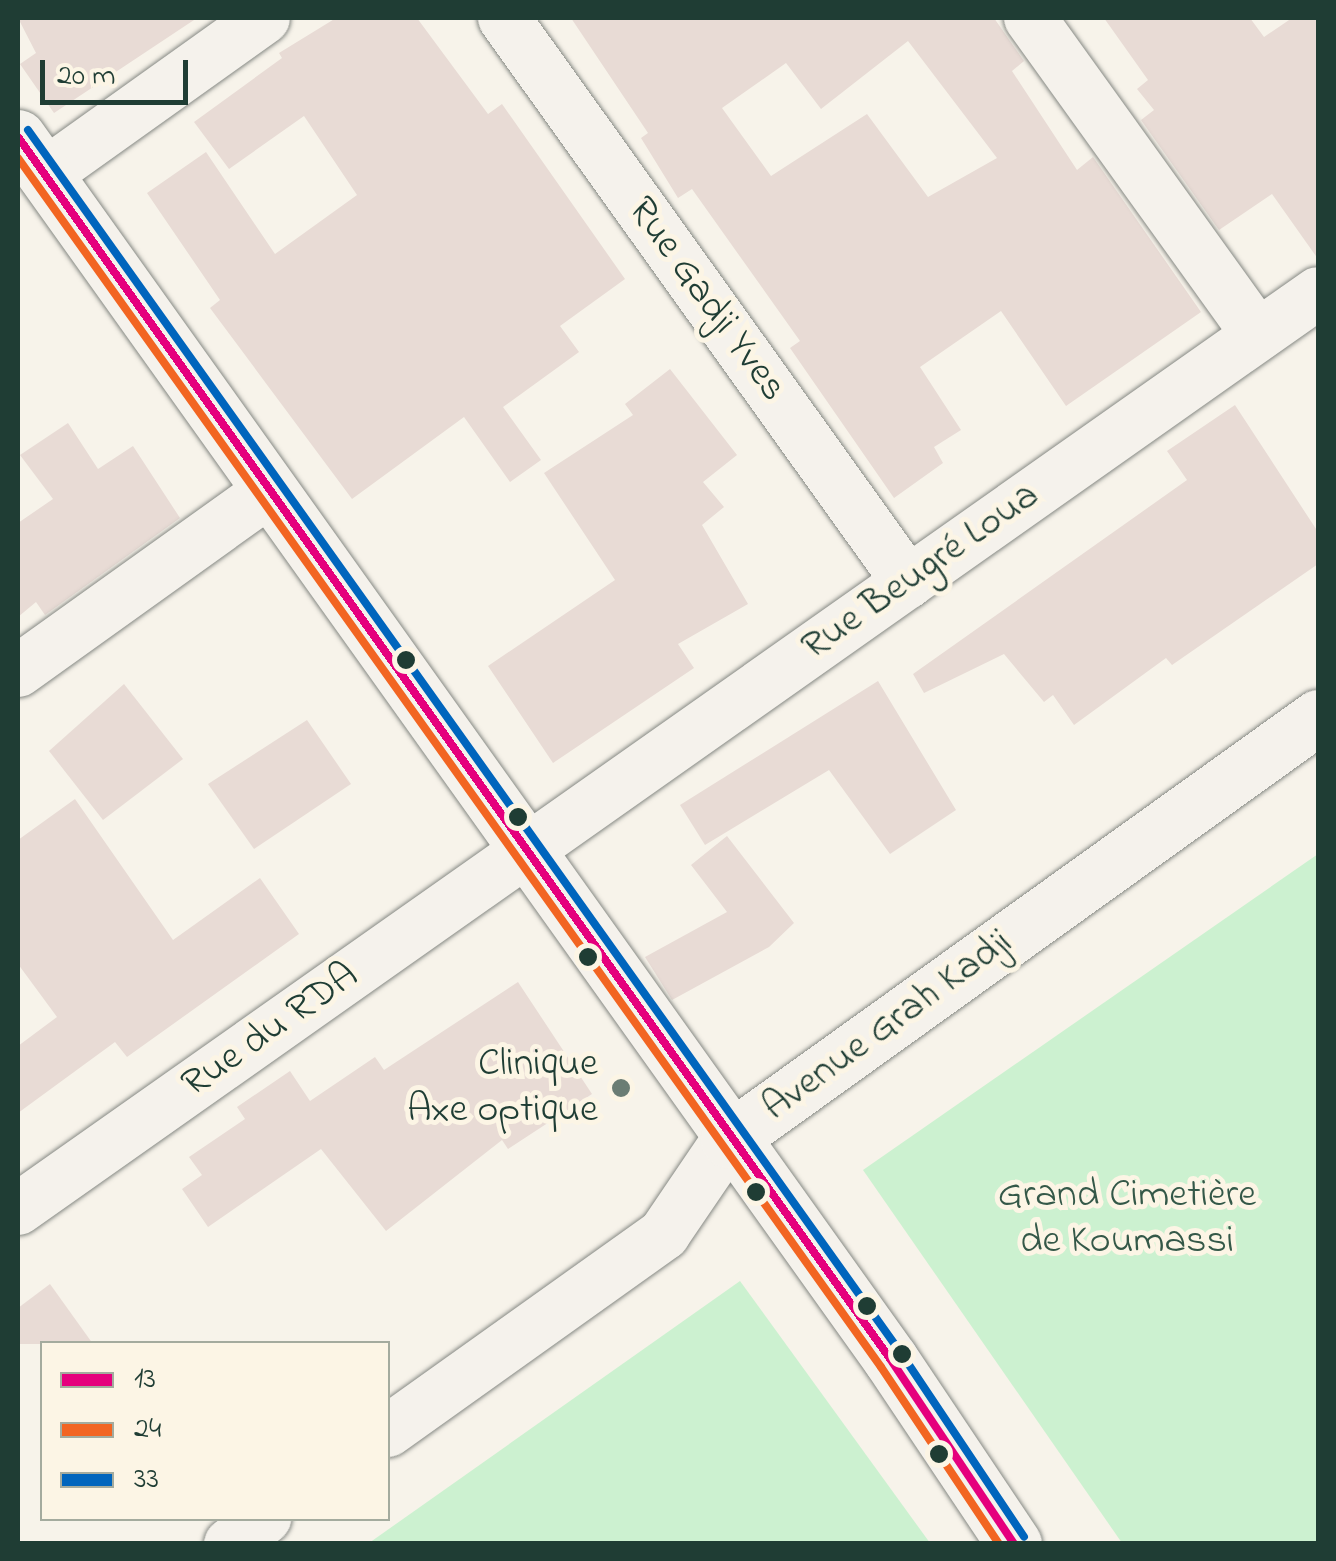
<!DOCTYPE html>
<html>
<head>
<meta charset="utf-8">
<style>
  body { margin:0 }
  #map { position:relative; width:1336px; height:1561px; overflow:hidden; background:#f7f3ea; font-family:"Indie Flower",sans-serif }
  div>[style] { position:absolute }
  .green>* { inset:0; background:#ccf1d0 }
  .building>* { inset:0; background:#e8dbd5 }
  .roads { filter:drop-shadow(0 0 2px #868984) drop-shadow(0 0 2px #868984) }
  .street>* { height:52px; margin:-26px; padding:0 26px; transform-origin:26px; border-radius:26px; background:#f5f2ec }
  .secondary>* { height:55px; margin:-27.5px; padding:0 27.5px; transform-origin:27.5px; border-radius:27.5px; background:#f5f2ec }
  .bus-1>* { height:8px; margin:-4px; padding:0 4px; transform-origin:4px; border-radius:4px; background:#e5007d }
  .bus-2>* { height:8px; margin:-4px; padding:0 4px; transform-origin:4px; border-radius:4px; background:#f26522 }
  .bus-3>* { height:8px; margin:-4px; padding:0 4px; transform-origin:4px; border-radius:4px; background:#0065bd }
  .dots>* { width:28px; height:28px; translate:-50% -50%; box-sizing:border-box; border:5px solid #fcf5e5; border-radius:50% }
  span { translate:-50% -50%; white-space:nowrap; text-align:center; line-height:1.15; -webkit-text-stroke:10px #fcf5e5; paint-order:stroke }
  .street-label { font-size:40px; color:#1f3d34 }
  .poi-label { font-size:40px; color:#1f3d34 }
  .right { translate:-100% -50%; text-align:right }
  .park-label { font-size:40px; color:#345848 }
  .frame { position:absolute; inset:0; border:20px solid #1f3d34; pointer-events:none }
  .legend { position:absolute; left:40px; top:1341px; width:350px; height:180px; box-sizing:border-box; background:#fcf5e5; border:2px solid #a4ab9e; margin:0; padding:12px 18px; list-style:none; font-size:30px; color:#1f3d34 }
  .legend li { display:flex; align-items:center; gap:20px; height:50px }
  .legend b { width:50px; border:2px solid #a4ab9e }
  .scale { position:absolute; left:40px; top:60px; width:148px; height:45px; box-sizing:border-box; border:5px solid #1f3d34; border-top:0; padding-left:12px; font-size:30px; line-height:35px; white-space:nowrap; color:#1f3d34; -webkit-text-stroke:8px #fcf5e5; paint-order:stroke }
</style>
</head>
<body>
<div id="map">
  <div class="green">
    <div style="clip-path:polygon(1318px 854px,1318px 1543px,1122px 1543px,863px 1170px)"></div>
    <div style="clip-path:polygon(740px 1281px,930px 1543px,369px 1543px)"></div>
  </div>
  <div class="building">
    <div style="clip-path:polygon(18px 18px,197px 18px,54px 113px,20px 64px,36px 53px)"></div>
    <div style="clip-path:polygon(336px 18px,417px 18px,488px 114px,502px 104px,625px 279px,560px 326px,579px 352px,503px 407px,541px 460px,510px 482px,464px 417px,352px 499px,210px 308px,220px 300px,147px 193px,206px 152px,275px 254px,357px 195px,304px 116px,229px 169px,194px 122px,282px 58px,279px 53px)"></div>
    <div style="clip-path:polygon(evenodd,571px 18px,994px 18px,1024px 61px,1012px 71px,1077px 170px,1093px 157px,1201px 312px,1066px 406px,1001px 311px,920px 367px,961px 430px,934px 447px,943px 463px,894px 498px,790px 348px,800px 341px,692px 189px,678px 198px,641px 138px,648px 133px,571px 18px,908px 41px,997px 158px,928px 197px,867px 114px,771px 176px,722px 108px,786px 63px,821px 109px,908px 41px)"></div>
    <div style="clip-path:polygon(1104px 18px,1250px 18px,1264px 37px,1292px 18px,1318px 18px,1318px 259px,1272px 194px,1219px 230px,1141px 120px,1154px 110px,1137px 89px,1148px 80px)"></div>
    <div style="clip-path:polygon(670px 369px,737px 455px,703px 482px,724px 507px,702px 525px,748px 604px,678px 644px,694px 668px,553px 763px,488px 666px,615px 580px,544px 473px,633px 415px,625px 404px)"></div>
    <div style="clip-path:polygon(1235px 405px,1318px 532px,1318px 564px,1172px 665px,1166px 658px,1074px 725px,1053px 695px,1044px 702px,1004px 654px,924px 693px,913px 674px,1187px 480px,1167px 451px)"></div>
    <div style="clip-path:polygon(68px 423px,98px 469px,133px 446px,180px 518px,45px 615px,36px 602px,18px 617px,18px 523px,53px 499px,20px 455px)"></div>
    <div style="clip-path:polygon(878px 681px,956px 810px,890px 854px,829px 770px,705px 845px,680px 805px)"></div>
    <div style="clip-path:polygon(124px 684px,183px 759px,103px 820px,49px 751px)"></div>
    <div style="clip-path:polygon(307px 720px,351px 784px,254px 849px,208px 784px)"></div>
    <div style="clip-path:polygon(75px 799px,173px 940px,260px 878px,299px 934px,127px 1057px,115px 1042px,18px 1113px,18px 1046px,57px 1017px,18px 964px,18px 840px)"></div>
    <div style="clip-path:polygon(727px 836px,794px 923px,769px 947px,672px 1000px,645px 957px,727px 912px,691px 865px)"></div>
    <div style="clip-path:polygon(518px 982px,592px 1094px,508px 1149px,502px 1140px,386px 1231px,321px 1149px,208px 1227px,182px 1189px,202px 1175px,189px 1157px,245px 1119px,237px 1107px,290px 1071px,310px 1101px,375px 1057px,384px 1070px)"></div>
    <div style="clip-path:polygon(50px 1284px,93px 1344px,18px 1344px,18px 1308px)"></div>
  </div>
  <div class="roads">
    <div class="street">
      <div style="left:504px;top:18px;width:694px;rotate:54.39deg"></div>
      <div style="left:1030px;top:18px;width:390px;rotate:54.3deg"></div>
      <div style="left:44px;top:175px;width:270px;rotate:-35.5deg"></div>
      <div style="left:18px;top:671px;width:309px;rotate:-35.6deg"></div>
      <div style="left:18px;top:1209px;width:1590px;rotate:-35.17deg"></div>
      <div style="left:388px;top:1431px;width:339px;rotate:-35.5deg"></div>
      <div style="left:664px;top:1234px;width:114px;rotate:-55.8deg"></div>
      <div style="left:230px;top:1544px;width:44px;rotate:-36.6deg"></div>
    </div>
    <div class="secondary">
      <div style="left:18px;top:137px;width:1503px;rotate:54.48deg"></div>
      <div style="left:891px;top:1360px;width:221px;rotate:56.2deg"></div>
      <div style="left:728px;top:1140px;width:726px;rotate:-35.64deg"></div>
    </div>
  </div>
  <div class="bus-1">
    <div style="left:18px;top:137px;width:1503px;rotate:54.48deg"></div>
    <div style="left:891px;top:1360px;width:221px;rotate:56.2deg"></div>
  </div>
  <div class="bus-2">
    <div style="left:18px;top:158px;width:1485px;rotate:54.48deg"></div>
    <div style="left:881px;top:1367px;width:213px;rotate:56.3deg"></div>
  </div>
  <div class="bus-3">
    <div style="left:28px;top:130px;width:1503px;rotate:54.48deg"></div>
    <div style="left:901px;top:1353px;width:221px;rotate:56.2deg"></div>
  </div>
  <div class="dots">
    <div style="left:406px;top:660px;background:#1f3d34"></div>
    <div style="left:518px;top:817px;background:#1f3d34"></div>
    <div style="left:588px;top:957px;background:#1f3d34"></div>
    <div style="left:621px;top:1088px;background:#6b7d74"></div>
    <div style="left:756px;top:1192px;background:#1f3d34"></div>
    <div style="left:867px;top:1306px;background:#1f3d34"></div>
    <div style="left:902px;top:1354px;background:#1f3d34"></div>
    <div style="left:939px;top:1454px;background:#1f3d34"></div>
  </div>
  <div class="street-label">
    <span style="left:706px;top:300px;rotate:54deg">Rue Gadji Yves</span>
    <span style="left:921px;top:572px;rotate:-35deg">Rue Beugré Loua</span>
    <span style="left:888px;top:1026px;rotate:-36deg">Avenue Grah Kadji</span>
    <span style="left:271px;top:1031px;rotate:-35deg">Rue du RDA</span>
  </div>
  <div class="poi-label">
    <span class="right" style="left:598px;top:1088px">Clinique<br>Axe optique</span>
  </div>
  <div class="park-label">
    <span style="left:1127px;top:1219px">Grand Cimetière<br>de Koumassi</span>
  </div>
  <div class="frame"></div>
  <ul class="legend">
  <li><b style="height:12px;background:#e5007d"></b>13</li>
  <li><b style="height:12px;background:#f26522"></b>24</li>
  <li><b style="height:12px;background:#0065bd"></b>33</li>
  </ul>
  <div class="scale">20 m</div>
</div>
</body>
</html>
